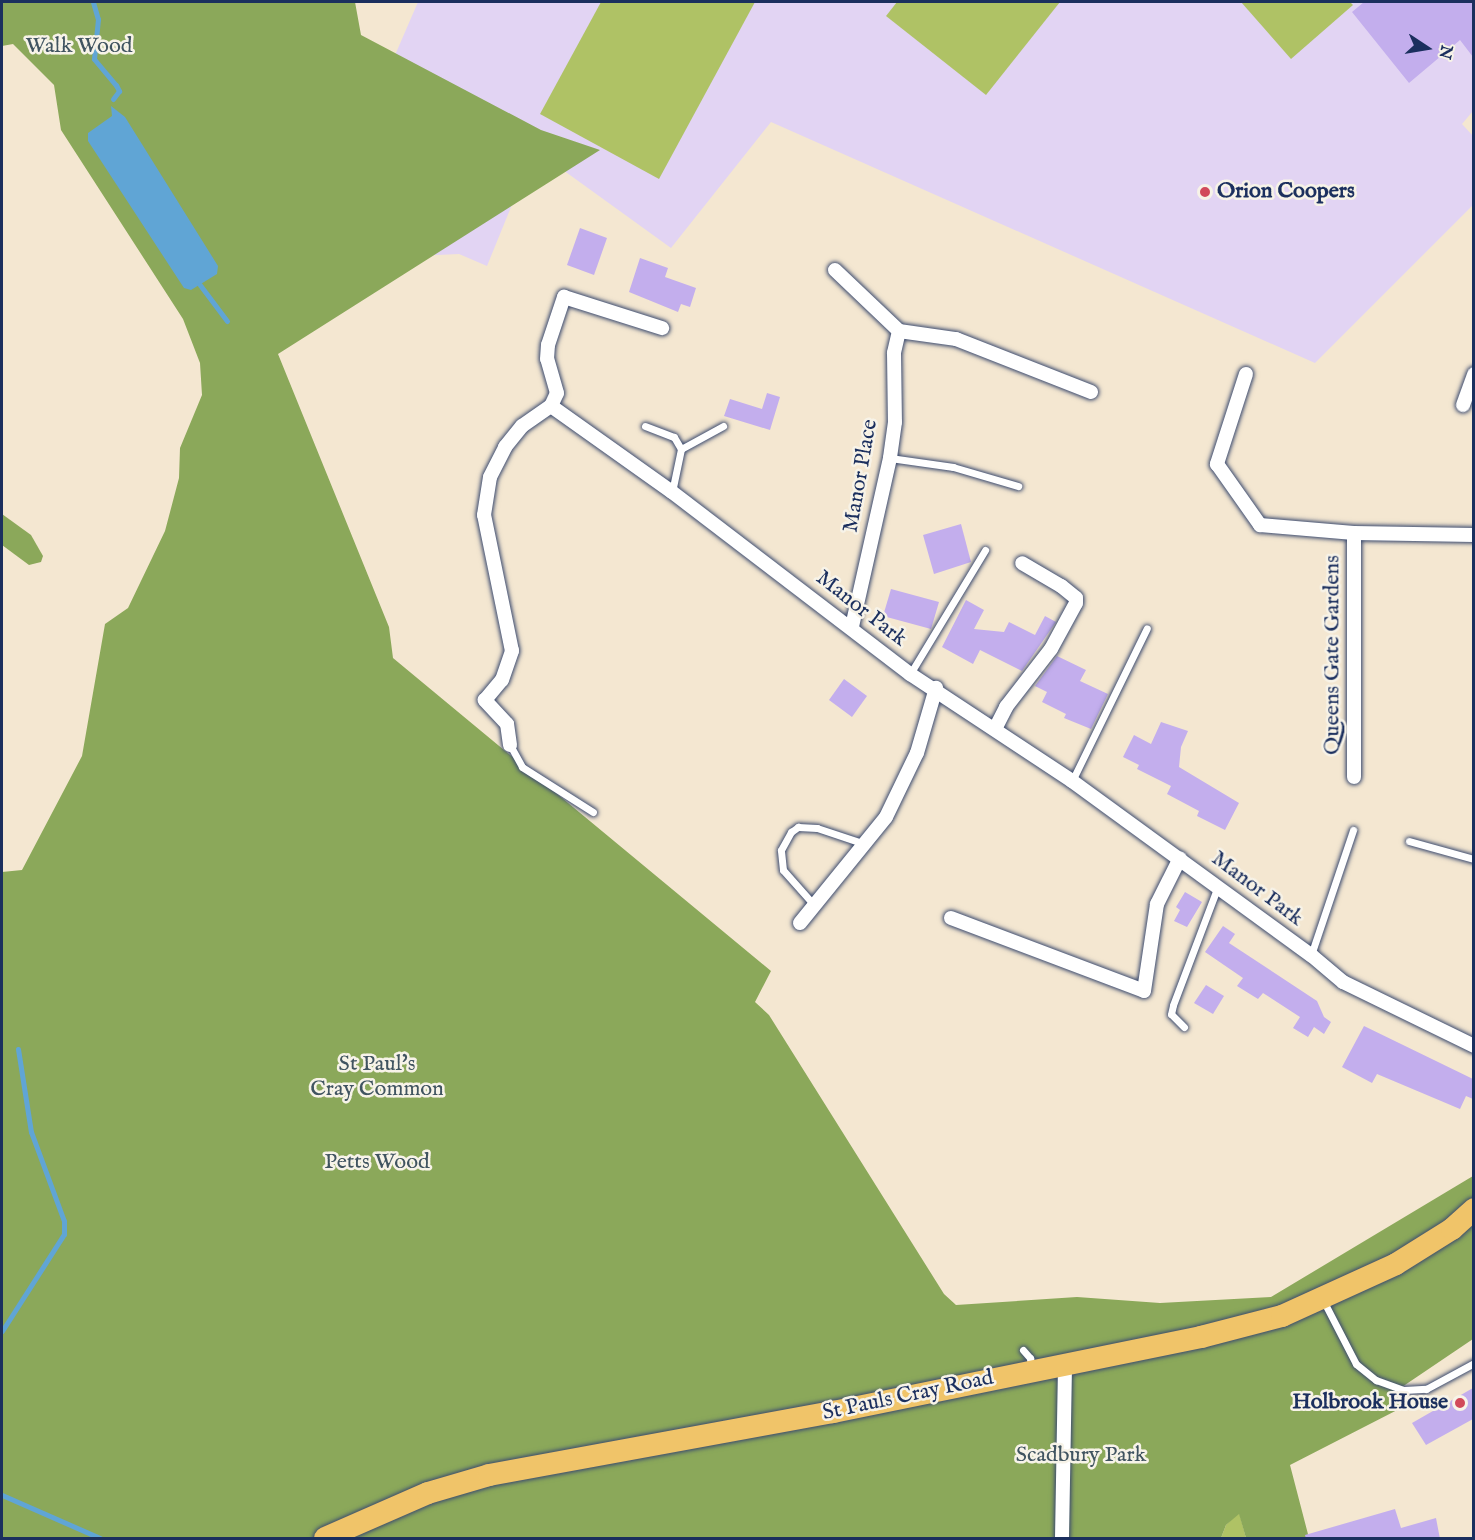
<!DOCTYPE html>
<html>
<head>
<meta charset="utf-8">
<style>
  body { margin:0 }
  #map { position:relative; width:1475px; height:1540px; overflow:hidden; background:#f4e7d1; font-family:"IM FELL English",serif }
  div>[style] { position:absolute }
  .built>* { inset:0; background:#e2d4f3 }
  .green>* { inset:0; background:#afc265 }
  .forest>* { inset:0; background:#8ba85a }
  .water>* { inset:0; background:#60a5d5 }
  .stream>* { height:5px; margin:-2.5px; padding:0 2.5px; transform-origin:2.5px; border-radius:2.5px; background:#60a5d5 }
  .building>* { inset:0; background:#c3aeed }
  .roads { filter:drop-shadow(0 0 2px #3c4b6f) drop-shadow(0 0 2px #3c4b6f) }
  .service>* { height:7px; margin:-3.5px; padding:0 3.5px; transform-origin:3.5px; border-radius:3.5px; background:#fff }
  .minor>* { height:14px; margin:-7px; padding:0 7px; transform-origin:7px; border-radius:7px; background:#fff }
  .primary>* { height:22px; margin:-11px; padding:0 11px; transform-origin:11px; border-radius:11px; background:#f0c469 }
  .dots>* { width:16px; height:16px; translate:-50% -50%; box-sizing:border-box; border:3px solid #f7f3e8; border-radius:50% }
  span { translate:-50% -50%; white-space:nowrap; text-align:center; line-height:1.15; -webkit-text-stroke:5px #f7f3e8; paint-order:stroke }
  .park-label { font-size:22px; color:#405460 }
  .poi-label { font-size:22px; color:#1b2f5e; font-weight:700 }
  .left { translate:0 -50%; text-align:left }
  .right { translate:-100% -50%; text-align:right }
  .street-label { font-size:22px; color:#1b2f5e }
  .frame { position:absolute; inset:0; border:3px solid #1b2f5e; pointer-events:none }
  .north { position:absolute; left:1397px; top:18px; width:60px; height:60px; -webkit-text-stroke:4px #f7f3e8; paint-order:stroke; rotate:102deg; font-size:16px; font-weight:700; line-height:24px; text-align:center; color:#1b2f5e }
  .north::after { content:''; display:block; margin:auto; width:21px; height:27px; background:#1b2f5e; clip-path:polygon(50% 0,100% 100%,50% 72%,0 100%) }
</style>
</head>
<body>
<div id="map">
  <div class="built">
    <div style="clip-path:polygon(418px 2px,1473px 2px,1473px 111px,1462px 124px,1473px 136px,1473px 205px,1315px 363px,771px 122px,671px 248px,563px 170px,522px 180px,487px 266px,459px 254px,415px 256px,389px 69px)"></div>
  </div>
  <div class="green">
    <div style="clip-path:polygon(601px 2px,755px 2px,659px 179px,540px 114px)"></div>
    <div style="clip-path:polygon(897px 2px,1060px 2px,986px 95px,886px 16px)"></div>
    <div style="clip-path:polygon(1241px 2px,1350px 2px,1353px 5px,1291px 59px)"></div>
    <div style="clip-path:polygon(1239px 1512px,1246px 1538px,1221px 1538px,1226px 1525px)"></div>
  </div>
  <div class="forest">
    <div style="clip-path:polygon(2px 2px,355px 2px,361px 35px,541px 130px,600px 150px,278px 354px,389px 627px,393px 658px,771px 971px,755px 1002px,769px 1015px,944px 1294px,956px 1305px,1077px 1297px,1160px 1303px,1271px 1297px,1473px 1176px,1473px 1339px,1399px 1389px,1405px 1406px,1290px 1465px,1309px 1538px,1246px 1538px,1239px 1514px,1226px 1525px,1221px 1538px,2px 1538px,2px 872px,22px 870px,82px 756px,105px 624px,128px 608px,165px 531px,179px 478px,180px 448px,202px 395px,200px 363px,183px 319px,61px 130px,54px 85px,13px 44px,2px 46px)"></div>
    <div style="clip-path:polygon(2px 514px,31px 535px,43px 556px,41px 562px,29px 565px,2px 545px)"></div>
  </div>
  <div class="water">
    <div style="clip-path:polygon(111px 106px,125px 117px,218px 266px,217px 274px,191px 290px,184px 288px,88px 141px,88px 133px,112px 116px)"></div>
  </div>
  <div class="stream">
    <div style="left:93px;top:2px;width:18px;rotate:74deg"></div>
    <div style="left:98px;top:19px;width:40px;rotate:95.7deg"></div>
    <div style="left:94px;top:59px;width:34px;rotate:50deg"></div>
    <div style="left:116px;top:85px;width:7px;rotate:63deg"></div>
    <div style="left:119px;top:91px;width:10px;rotate:127deg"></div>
    <div style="left:200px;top:285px;width:45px;rotate:53.1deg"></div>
    <div style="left:2px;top:1331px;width:115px;rotate:-57.4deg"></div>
    <div style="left:64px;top:1234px;width:13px;rotate:-90deg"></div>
    <div style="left:64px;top:1221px;width:95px;rotate:-110.3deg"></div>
    <div style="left:31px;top:1132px;width:84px;rotate:-98.9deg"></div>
    <div style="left:2px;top:1495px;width:107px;rotate:23.7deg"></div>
  </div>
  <div class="building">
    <div style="clip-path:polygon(1364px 2px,1473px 2px,1473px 57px,1460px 40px,1409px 83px,1352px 12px)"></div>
    <div style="clip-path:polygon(580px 228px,607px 238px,594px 275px,567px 265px)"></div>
    <div style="clip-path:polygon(640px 258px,668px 268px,665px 277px,696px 288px,690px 307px,681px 304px,678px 312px,629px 292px)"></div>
    <div style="clip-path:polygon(767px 393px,780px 397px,770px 430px,724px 416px,730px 399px,762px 409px)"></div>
    <div style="clip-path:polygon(961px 524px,971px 562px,934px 574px,923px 535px)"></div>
    <div style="clip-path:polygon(891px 589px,939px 602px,931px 629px,883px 616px)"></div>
    <div style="clip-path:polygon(966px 600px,984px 610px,974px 629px,1004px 632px,1009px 622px,1035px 635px,1045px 616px,1056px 622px,1022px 671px,980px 650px,973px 664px,942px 647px)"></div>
    <div style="clip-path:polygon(1057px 656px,1086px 670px,1080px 681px,1108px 694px,1091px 729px,1064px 718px,1066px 714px,1042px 702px,1047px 692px,1035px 686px)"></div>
    <div style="clip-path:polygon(844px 679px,867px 696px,852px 717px,829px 700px)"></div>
    <div style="clip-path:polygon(1161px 722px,1188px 731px,1181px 747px,1179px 767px,1239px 803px,1225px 830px,1197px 816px,1199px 811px,1167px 794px,1171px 786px,1137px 769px,1139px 765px,1123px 757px,1134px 735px,1151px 744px)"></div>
    <div style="clip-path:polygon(1185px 892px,1202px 902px,1187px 927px,1174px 921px,1180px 910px,1176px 907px)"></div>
    <div style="clip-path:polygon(1223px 926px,1235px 934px,1229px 943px,1317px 1001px,1324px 1017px,1331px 1022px,1324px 1034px,1314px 1027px,1308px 1037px,1293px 1028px,1300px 1017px,1263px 993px,1258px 999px,1237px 986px,1243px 978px,1205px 952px)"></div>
    <div style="clip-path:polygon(1206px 985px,1224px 996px,1213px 1014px,1194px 1003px)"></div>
    <div style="clip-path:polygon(1364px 1026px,1473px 1079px,1473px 1099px,1466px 1096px,1460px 1109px,1377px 1074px,1372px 1083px,1342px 1067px)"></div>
    <div style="clip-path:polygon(1473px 1388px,1473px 1419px,1426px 1445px,1412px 1423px)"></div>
    <div style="clip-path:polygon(1395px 1509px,1401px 1528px,1436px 1518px,1440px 1539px,1306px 1539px,1305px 1535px)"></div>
  </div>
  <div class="roads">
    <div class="service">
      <div style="left:645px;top:426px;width:31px;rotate:21deg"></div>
      <div style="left:674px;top:437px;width:14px;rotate:60deg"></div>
      <div style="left:681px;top:449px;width:44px;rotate:101.8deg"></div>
      <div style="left:681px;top:449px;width:48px;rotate:-28.7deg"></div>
      <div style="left:890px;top:458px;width:64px;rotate:8.1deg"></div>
      <div style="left:953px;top:467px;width:68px;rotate:16.3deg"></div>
      <div style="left:910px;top:674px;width:145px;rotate:-58.8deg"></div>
      <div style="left:510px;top:745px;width:25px;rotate:61deg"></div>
      <div style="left:522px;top:767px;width:84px;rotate:32.4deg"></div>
      <div style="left:1072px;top:781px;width:170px;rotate:-63.9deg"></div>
      <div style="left:1409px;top:841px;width:67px;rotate:15.5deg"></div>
      <div style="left:815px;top:906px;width:48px;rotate:-131.6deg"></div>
      <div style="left:783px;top:870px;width:20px;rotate:-96deg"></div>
      <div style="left:781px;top:850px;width:21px;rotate:-61deg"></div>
      <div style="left:791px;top:832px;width:9px;rotate:-36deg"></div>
      <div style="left:798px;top:827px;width:19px;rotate:3deg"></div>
      <div style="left:817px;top:828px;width:51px;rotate:18.4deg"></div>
      <div style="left:1311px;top:955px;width:132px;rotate:-71.4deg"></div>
      <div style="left:1184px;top:1027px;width:18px;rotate:-135deg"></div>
      <div style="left:1171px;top:1014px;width:9px;rotate:-77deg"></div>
      <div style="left:1173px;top:1005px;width:127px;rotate:-69.3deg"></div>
      <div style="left:1323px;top:1300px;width:72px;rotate:62.7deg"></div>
      <div style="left:1356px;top:1364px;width:26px;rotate:39deg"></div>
      <div style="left:1376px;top:1380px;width:30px;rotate:20deg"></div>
      <div style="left:1404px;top:1390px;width:22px;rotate:-3deg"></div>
      <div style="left:1426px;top:1389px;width:55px;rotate:-28.4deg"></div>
      <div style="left:1023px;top:1350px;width:11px;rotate:49deg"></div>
      <div style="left:1030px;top:1358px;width:9px;rotate:84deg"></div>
    </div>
    <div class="minor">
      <div style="left:835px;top:270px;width:88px;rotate:43.6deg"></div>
      <div style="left:899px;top:331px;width:23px;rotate:103deg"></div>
      <div style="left:894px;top:353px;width:69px;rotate:89.2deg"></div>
      <div style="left:895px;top:422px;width:36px;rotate:98deg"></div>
      <div style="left:890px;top:458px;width:173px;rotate:102.7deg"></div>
      <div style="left:899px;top:331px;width:58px;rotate:8deg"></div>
      <div style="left:956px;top:339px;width:145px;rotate:21.4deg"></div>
      <div style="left:1246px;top:374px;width:95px;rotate:107.9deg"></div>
      <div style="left:1217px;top:464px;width:75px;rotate:54.8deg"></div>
      <div style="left:1260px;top:525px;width:94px;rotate:4.9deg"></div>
      <div style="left:1354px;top:533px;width:120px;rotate:1deg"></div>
      <div style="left:1463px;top:405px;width:33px;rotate:-70deg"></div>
      <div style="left:551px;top:406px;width:14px;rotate:-65deg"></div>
      <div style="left:557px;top:393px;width:35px;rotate:-106deg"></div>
      <div style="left:547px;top:359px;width:14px;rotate:-86deg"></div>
      <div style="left:548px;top:345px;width:51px;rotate:-71.6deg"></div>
      <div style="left:564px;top:297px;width:103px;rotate:17.6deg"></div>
      <div style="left:995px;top:729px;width:25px;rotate:-63deg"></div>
      <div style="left:1006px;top:707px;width:73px;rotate:-52.2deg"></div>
      <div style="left:1051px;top:649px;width:52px;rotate:-61.5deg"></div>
      <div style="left:1076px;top:603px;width:5px;rotate:-90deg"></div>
      <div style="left:1076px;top:598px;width:19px;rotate:-141deg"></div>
      <div style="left:1061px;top:586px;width:45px;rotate:-149.5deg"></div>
      <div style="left:510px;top:745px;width:21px;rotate:-98deg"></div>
      <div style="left:507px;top:724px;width:33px;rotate:-133deg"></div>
      <div style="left:485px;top:700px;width:26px;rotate:-50deg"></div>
      <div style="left:502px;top:680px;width:31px;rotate:-71deg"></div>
      <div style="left:512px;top:651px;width:139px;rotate:-101.6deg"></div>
      <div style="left:484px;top:515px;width:38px;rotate:-81deg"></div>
      <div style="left:490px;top:477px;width:34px;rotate:-63deg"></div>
      <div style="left:505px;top:447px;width:27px;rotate:-51deg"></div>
      <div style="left:522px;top:426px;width:35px;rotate:-35deg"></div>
      <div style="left:551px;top:406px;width:148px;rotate:35.4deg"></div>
      <div style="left:672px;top:492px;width:300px;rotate:37.4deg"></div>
      <div style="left:910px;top:674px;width:194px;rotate:33.4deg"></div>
      <div style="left:1072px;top:781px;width:296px;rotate:36.1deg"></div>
      <div style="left:1311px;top:955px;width:42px;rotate:40.2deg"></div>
      <div style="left:1343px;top:982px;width:146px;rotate:26deg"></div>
      <div style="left:1354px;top:777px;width:244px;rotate:-90deg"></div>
      <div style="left:951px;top:918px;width:206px;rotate:20.7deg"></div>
      <div style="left:1144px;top:991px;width:88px;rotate:-81.5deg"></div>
      <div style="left:1157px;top:904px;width:51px;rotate:-63.4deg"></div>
      <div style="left:800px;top:923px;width:136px;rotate:-50.9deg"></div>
      <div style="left:886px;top:817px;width:71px;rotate:-64.2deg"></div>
      <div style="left:917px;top:753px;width:68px;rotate:-73.7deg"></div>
      <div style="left:1062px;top:1538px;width:174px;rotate:-89deg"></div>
    </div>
    <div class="primary">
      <div style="left:325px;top:1538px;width:112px;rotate:-23.6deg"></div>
      <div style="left:428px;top:1493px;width:64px;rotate:-16.4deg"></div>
      <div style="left:489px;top:1475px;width:350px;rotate:-10.4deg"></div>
      <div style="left:833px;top:1412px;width:376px;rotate:-11.5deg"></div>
      <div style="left:1201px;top:1337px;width:84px;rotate:-14.5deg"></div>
      <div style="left:1282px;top:1316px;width:125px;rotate:-24.5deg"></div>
      <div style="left:1396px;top:1264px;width:66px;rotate:-32deg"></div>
      <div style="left:1452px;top:1229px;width:30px;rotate:-42deg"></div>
    </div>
  </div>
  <div class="dots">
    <div style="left:1205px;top:192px;background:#d1495b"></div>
    <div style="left:1460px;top:1403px;background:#d1495b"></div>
  </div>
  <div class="park-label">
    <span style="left:79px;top:47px">Walk Wood</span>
    <span style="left:377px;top:1077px">St Paul's<br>Cray Common</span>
    <span style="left:377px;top:1163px">Petts Wood</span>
    <span style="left:1081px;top:1456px">Scadbury Park</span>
  </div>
  <div class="poi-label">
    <span class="left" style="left:1217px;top:192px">Orion Coopers</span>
    <span class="right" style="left:1448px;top:1403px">Holbrook House</span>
  </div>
  <div class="street-label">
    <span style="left:861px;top:476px;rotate:-80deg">Manor Place</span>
    <span style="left:861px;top:609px;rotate:38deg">Manor Park</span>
    <span style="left:1333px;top:655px;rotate:-90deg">Queens Gate Gardens</span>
    <span style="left:1257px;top:889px;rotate:37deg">Manor Park</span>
    <span style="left:908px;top:1396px;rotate:-12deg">St Pauls Cray Road</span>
  </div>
  <div class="frame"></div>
  <div class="north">N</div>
</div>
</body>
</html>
